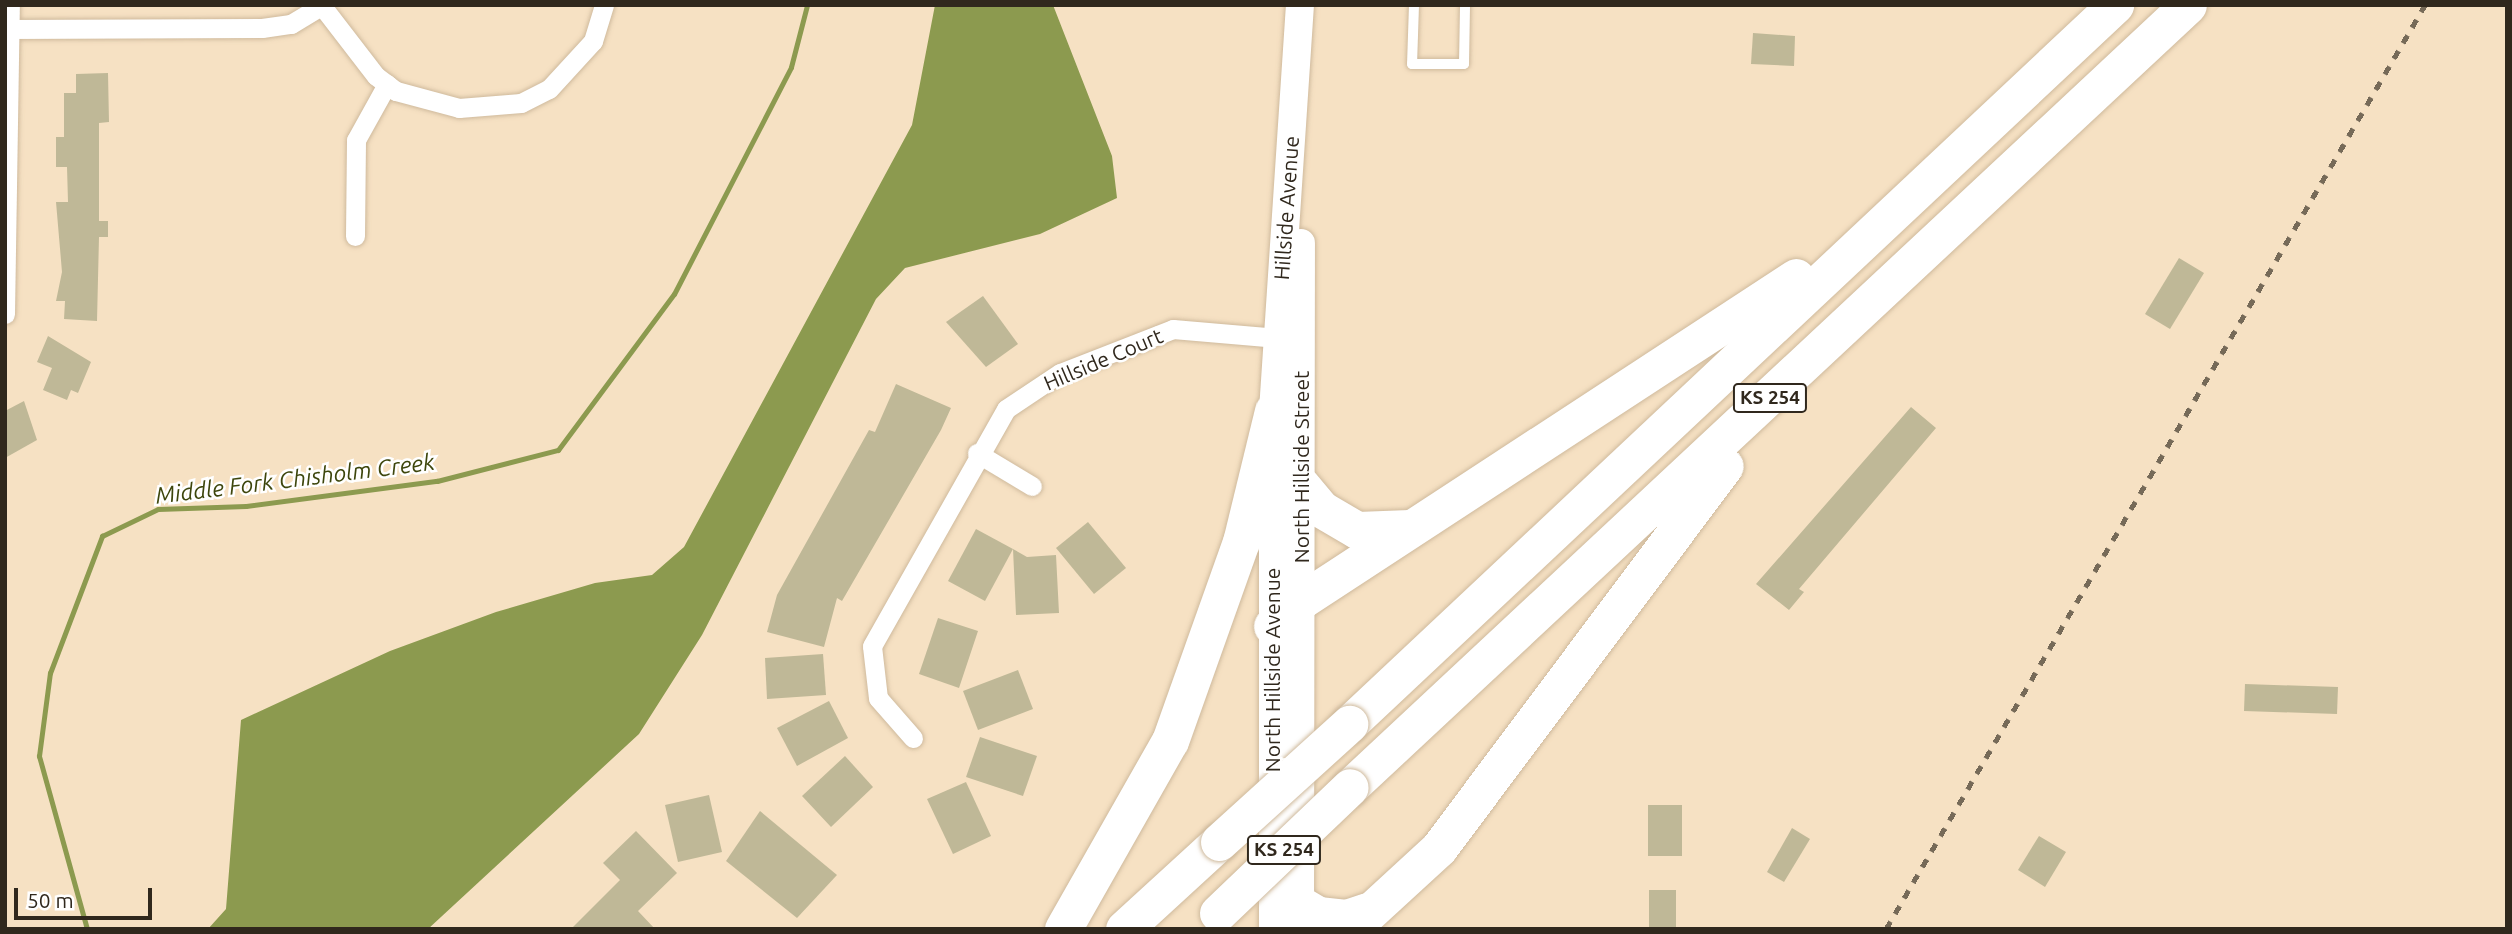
<!DOCTYPE html>
<html>
<head>
<meta charset="utf-8">
<style>
  body { margin:0 }
  #map { position:relative; width:2512px; height:934px; overflow:hidden; background:#f6e1c3; font-family:Ubuntu,sans-serif }
  div>[style] { position:absolute }
  .water>* { inset:0; background:#8c9a4f }
  .stream>* { height:5px; margin:-2.5px; padding:0 2.5px; transform-origin:2.5px; border-radius:2.5px; background:#8c9a4f }
  .building>* { inset:0; background:#bfb897 }
  .roads { filter:drop-shadow(0 0 2px #cfba9d) drop-shadow(0 0 2px #cfba9d) }
  .lane>* { height:10px; margin:-5px; padding:0 5px; transform-origin:5px; border-radius:5px; background:#fff }
  .street>* { height:19px; margin:-9.5px; padding:0 9.5px; transform-origin:9.5px; border-radius:9.5px; background:#fff }
  .secondary>* { height:28px; margin:-14px; padding:0 14px; transform-origin:14px; border-radius:14px; background:#fff }
  .highway>* { height:37px; margin:-18.5px; padding:0 18.5px; transform-origin:18.5px; border-radius:18.5px; background:#fff }
  .rail>* { height:5px; margin-top:-2.5px; transform-origin:0; background:repeating-linear-gradient(90deg,#766a58 0 9px,transparent 0 18px) }
  .bridges { filter:drop-shadow(0 0 2px #cfba9d) drop-shadow(0 0 2px #cfba9d) }
  .highway-bridge>* { height:37px; margin:-18.5px; padding:0 18.5px; transform-origin:18.5px; border-radius:18.5px; background:#fff }
  span { translate:-50% -50%; white-space:nowrap; text-align:center; line-height:1.15; -webkit-text-stroke:5px #fff; paint-order:stroke }
  .shield-label span { padding:2px 5px; background:#fff; border:2px solid; border-radius:5px; -webkit-text-stroke-width:0 }
  .shield-label { font-size:19px; color:#30281d; font-weight:700 }
  .street-label { font-size:21px; color:#30281d }
  .water-label { font-size:23px; color:#3d460c; font-style:italic }
  .frame { position:absolute; inset:0; border:7px solid #30281d; pointer-events:none }
  .scale { position:absolute; left:14px; top:888px; width:138px; height:32px; box-sizing:border-box; border:4px solid #30281d; border-top:0; padding-left:9px; font-size:21px; line-height:24px; white-space:nowrap; color:#30281d; -webkit-text-stroke:5px #fff; paint-order:stroke }
</style>
</head>
<body>
<div id="map">
  <div class="water">
    <div style="clip-path:polygon(935px 5px,1053px 5px,1112px 156px,1117px 198px,1040px 234px,905px 268px,876px 299px,702px 635px,639px 734px,428px 929px,208px 929px,226px 909px,241px 720px,390px 651px,496px 612px,595px 583px,652px 575px,684px 547px,912px 125px)"></div>
  </div>
  <div class="stream">
    <div style="left:87px;top:929px;width:180px;rotate:-105.5deg"></div>
    <div style="left:39px;top:756px;width:84px;rotate:-82.5deg"></div>
    <div style="left:50px;top:673px;width:147px;rotate:-69.2deg"></div>
    <div style="left:102px;top:536px;width:62px;rotate:-25.7deg"></div>
    <div style="left:158px;top:509px;width:88px;rotate:-2deg"></div>
    <div style="left:246px;top:506px;width:193px;rotate:-7.5deg"></div>
    <div style="left:437px;top:481px;width:125px;rotate:-14.4deg"></div>
    <div style="left:558px;top:450px;width:194px;rotate:-53.4deg"></div>
    <div style="left:674px;top:294px;width:255px;rotate:-62.7deg"></div>
    <div style="left:791px;top:67px;width:64px;rotate:-75.5deg"></div>
  </div>
  <div class="building">
    <div style="clip-path:polygon(1753px 33px,1795px 36px,1794px 66px,1751px 64px)"></div>
    <div style="clip-path:polygon(108px 73px,109px 122px,99px 123px,99px 221px,108px 221px,108px 237px,99px 237px,97px 321px,64px 319px,65px 301px,56px 301px,62px 272px,56px 202px,68px 202px,67px 167px,56px 167px,56px 137px,64px 137px,64px 93px,76px 93px,76px 74px)"></div>
    <div style="clip-path:polygon(2179px 258px,2204px 273px,2170px 329px,2145px 314px)"></div>
    <div style="clip-path:polygon(983px 296px,1018px 344px,986px 367px,946px 322px)"></div>
    <div style="clip-path:polygon(48px 336px,91px 362px,78px 393px,71px 390px,67px 400px,43px 390px,52px 368px,37px 362px)"></div>
    <div style="clip-path:polygon(896px 384px,951px 408px,941px 430px,842px 601px,837px 598px,824px 647px,767px 632px,777px 595px,869px 430px,875px 432px)"></div>
    <div style="clip-path:polygon(24px 401px,37px 440px,5px 458px,5px 411px)"></div>
    <div style="clip-path:polygon(1911px 407px,1936px 428px,1799px 589px,1804px 592px,1789px 610px,1756px 584px)"></div>
    <div style="clip-path:polygon(1088px 522px,1126px 568px,1094px 594px,1056px 548px)"></div>
    <div style="clip-path:polygon(976px 529px,1013px 549px,985px 601px,948px 581px)"></div>
    <div style="clip-path:polygon(1013px 549px,1027px 557px,1056px 555px,1059px 613px,1016px 615px)"></div>
    <div style="clip-path:polygon(938px 618px,978px 631px,959px 688px,919px 674px)"></div>
    <div style="clip-path:polygon(823px 654px,826px 695px,767px 699px,765px 658px)"></div>
    <div style="clip-path:polygon(1018px 670px,1033px 709px,978px 730px,963px 691px)"></div>
    <div style="clip-path:polygon(2245px 684px,2338px 687px,2337px 714px,2244px 711px)"></div>
    <div style="clip-path:polygon(829px 701px,848px 738px,797px 766px,777px 728px)"></div>
    <div style="clip-path:polygon(980px 737px,1037px 756px,1023px 796px,966px 777px)"></div>
    <div style="clip-path:polygon(845px 756px,873px 787px,831px 827px,802px 796px)"></div>
    <div style="clip-path:polygon(966px 782px,991px 836px,953px 854px,927px 799px)"></div>
    <div style="clip-path:polygon(709px 795px,722px 852px,678px 862px,665px 805px)"></div>
    <div style="clip-path:polygon(1648px 805px,1682px 805px,1682px 856px,1648px 856px)"></div>
    <div style="clip-path:polygon(760px 811px,837px 875px,797px 918px,726px 861px)"></div>
    <div style="clip-path:polygon(1792px 828px,1810px 839px,1784px 882px,1767px 872px)"></div>
    <div style="clip-path:polygon(636px 831px,677px 873px,638px 911px,655px 929px,571px 929px,620px 880px,603px 863px)"></div>
    <div style="clip-path:polygon(2039px 836px,2066px 852px,2045px 887px,2018px 870px)"></div>
    <div style="clip-path:polygon(1649px 890px,1676px 890px,1676px 928px,1649px 928px)"></div>
  </div>
  <div class="roads">
    <div class="lane">
      <div style="left:1414px;top:5px;width:59px;rotate:91.9deg"></div>
      <div style="left:1412px;top:64px;width:52px"></div>
      <div style="left:1464px;top:64px;width:59px;rotate:-89deg"></div>
    </div>
    <div class="street">
      <div style="left:322px;top:6px;width:88px;rotate:52.4deg"></div>
      <div style="left:376px;top:76px;width:25px;rotate:37deg"></div>
      <div style="left:396px;top:91px;width:65px;rotate:15.1deg"></div>
      <div style="left:459px;top:108px;width:62px;rotate:-4.6deg"></div>
      <div style="left:521px;top:103px;width:31px;rotate:-27deg"></div>
      <div style="left:549px;top:89px;width:65px;rotate:-47.5deg"></div>
      <div style="left:593px;top:41px;width:38px;rotate:-73deg"></div>
      <div style="left:5px;top:29px;width:257px;rotate:-0.2deg"></div>
      <div style="left:262px;top:28px;width:29px;rotate:-8deg"></div>
      <div style="left:291px;top:24px;width:37px;rotate:-31deg"></div>
      <div style="left:355px;top:236px;width:96px;rotate:-89.4deg"></div>
      <div style="left:356px;top:140px;width:64px;rotate:-61deg"></div>
      <div style="left:5px;top:314px;width:309px;rotate:-89.1deg"></div>
      <div style="left:977px;top:453px;width:64px;rotate:31deg"></div>
      <div style="left:913px;top:738px;width:53px;rotate:-131.2deg"></div>
      <div style="left:878px;top:698px;width:52px;rotate:-96.6deg"></div>
      <div style="left:872px;top:646px;width:272px;rotate:-60.5deg"></div>
      <div style="left:1006px;top:409px;width:65px;rotate:-33.7deg"></div>
      <div style="left:1060px;top:373px;width:121px;rotate:-21.3deg"></div>
      <div style="left:1173px;top:329px;width:117px;rotate:4.9deg"></div>
    </div>
    <div class="secondary">
      <div style="left:1273px;top:929px;width:518px;rotate:-90deg"></div>
      <div style="left:1273px;top:411px;width:407px;rotate:-86.2deg"></div>
      <div style="left:1300px;top:929px;width:686px;rotate:-89.92deg"></div>
    </div>
    <div class="highway">
      <div style="left:1301px;top:485px;width:31px;rotate:50deg"></div>
      <div style="left:1321px;top:509px;width:42px;rotate:30.3deg"></div>
      <div style="left:1357px;top:530px;width:53px;rotate:-2.2deg"></div>
      <div style="left:1272px;top:626px;width:40px;rotate:-41deg"></div>
      <div style="left:1302px;top:600px;width:590px;rotate:-33.18deg"></div>
      <div style="left:1349px;top:724px;width:1051px;rotate:-43.19deg"></div>
      <div style="left:1350px;top:787px;width:1146px;rotate:-43.02deg"></div>
      <div style="left:1272px;top:888px;width:53px;rotate:30.4deg"></div>
      <div style="left:1318px;top:915px;width:28px;rotate:6deg"></div>
      <div style="left:1346px;top:918px;width:22px;rotate:-18deg"></div>
      <div style="left:1063px;top:929px;width:216px;rotate:-60.4deg"></div>
      <div style="left:1170px;top:741px;width:211px;rotate:-70.4deg"></div>
      <div style="left:1241px;top:542px;width:135px;rotate:-76.3deg"></div>
      <div style="left:1124px;top:929px;width:129px;rotate:-42.5deg"></div>
      <div style="left:1351px;top:929px;width:120px;rotate:-42.6deg"></div>
      <div style="left:1439px;top:848px;width:477px;rotate:-53.2deg"></div>
    </div>
  </div>
  <div class="rail">
    <div style="left:1886px;top:929px;width:1070px;rotate:-59.74deg"></div>
  </div>
  <div class="bridges">
    <div class="highway-bridge">
      <div style="left:1219px;top:842px;width:176px;rotate:-42.2deg"></div>
      <div style="left:1218px;top:913px;width:182px;rotate:-43.7deg"></div>
    </div>
  </div>
  <div class="shield-label">
    <span style="left:1770px;top:398px">KS 254</span>
    <span style="left:1284px;top:850px">KS 254</span>
  </div>
  <div class="street-label">
    <span style="left:1286px;top:208px;rotate:-86deg">Hillside Avenue</span>
    <span style="left:1103px;top:359px;rotate:-23deg">Hillside Court</span>
    <span style="left:1301px;top:467px;rotate:-90deg">North Hillside Street</span>
    <span style="left:1272px;top:670px;rotate:-90deg">North Hillside Avenue</span>
  </div>
  <div class="water-label">
    <span style="left:295px;top:479px;rotate:-7deg">Middle Fork Chisholm Creek</span>
  </div>
  <div class="frame"></div>
  <div class="scale">50 m</div>
</div>
</body>
</html>
